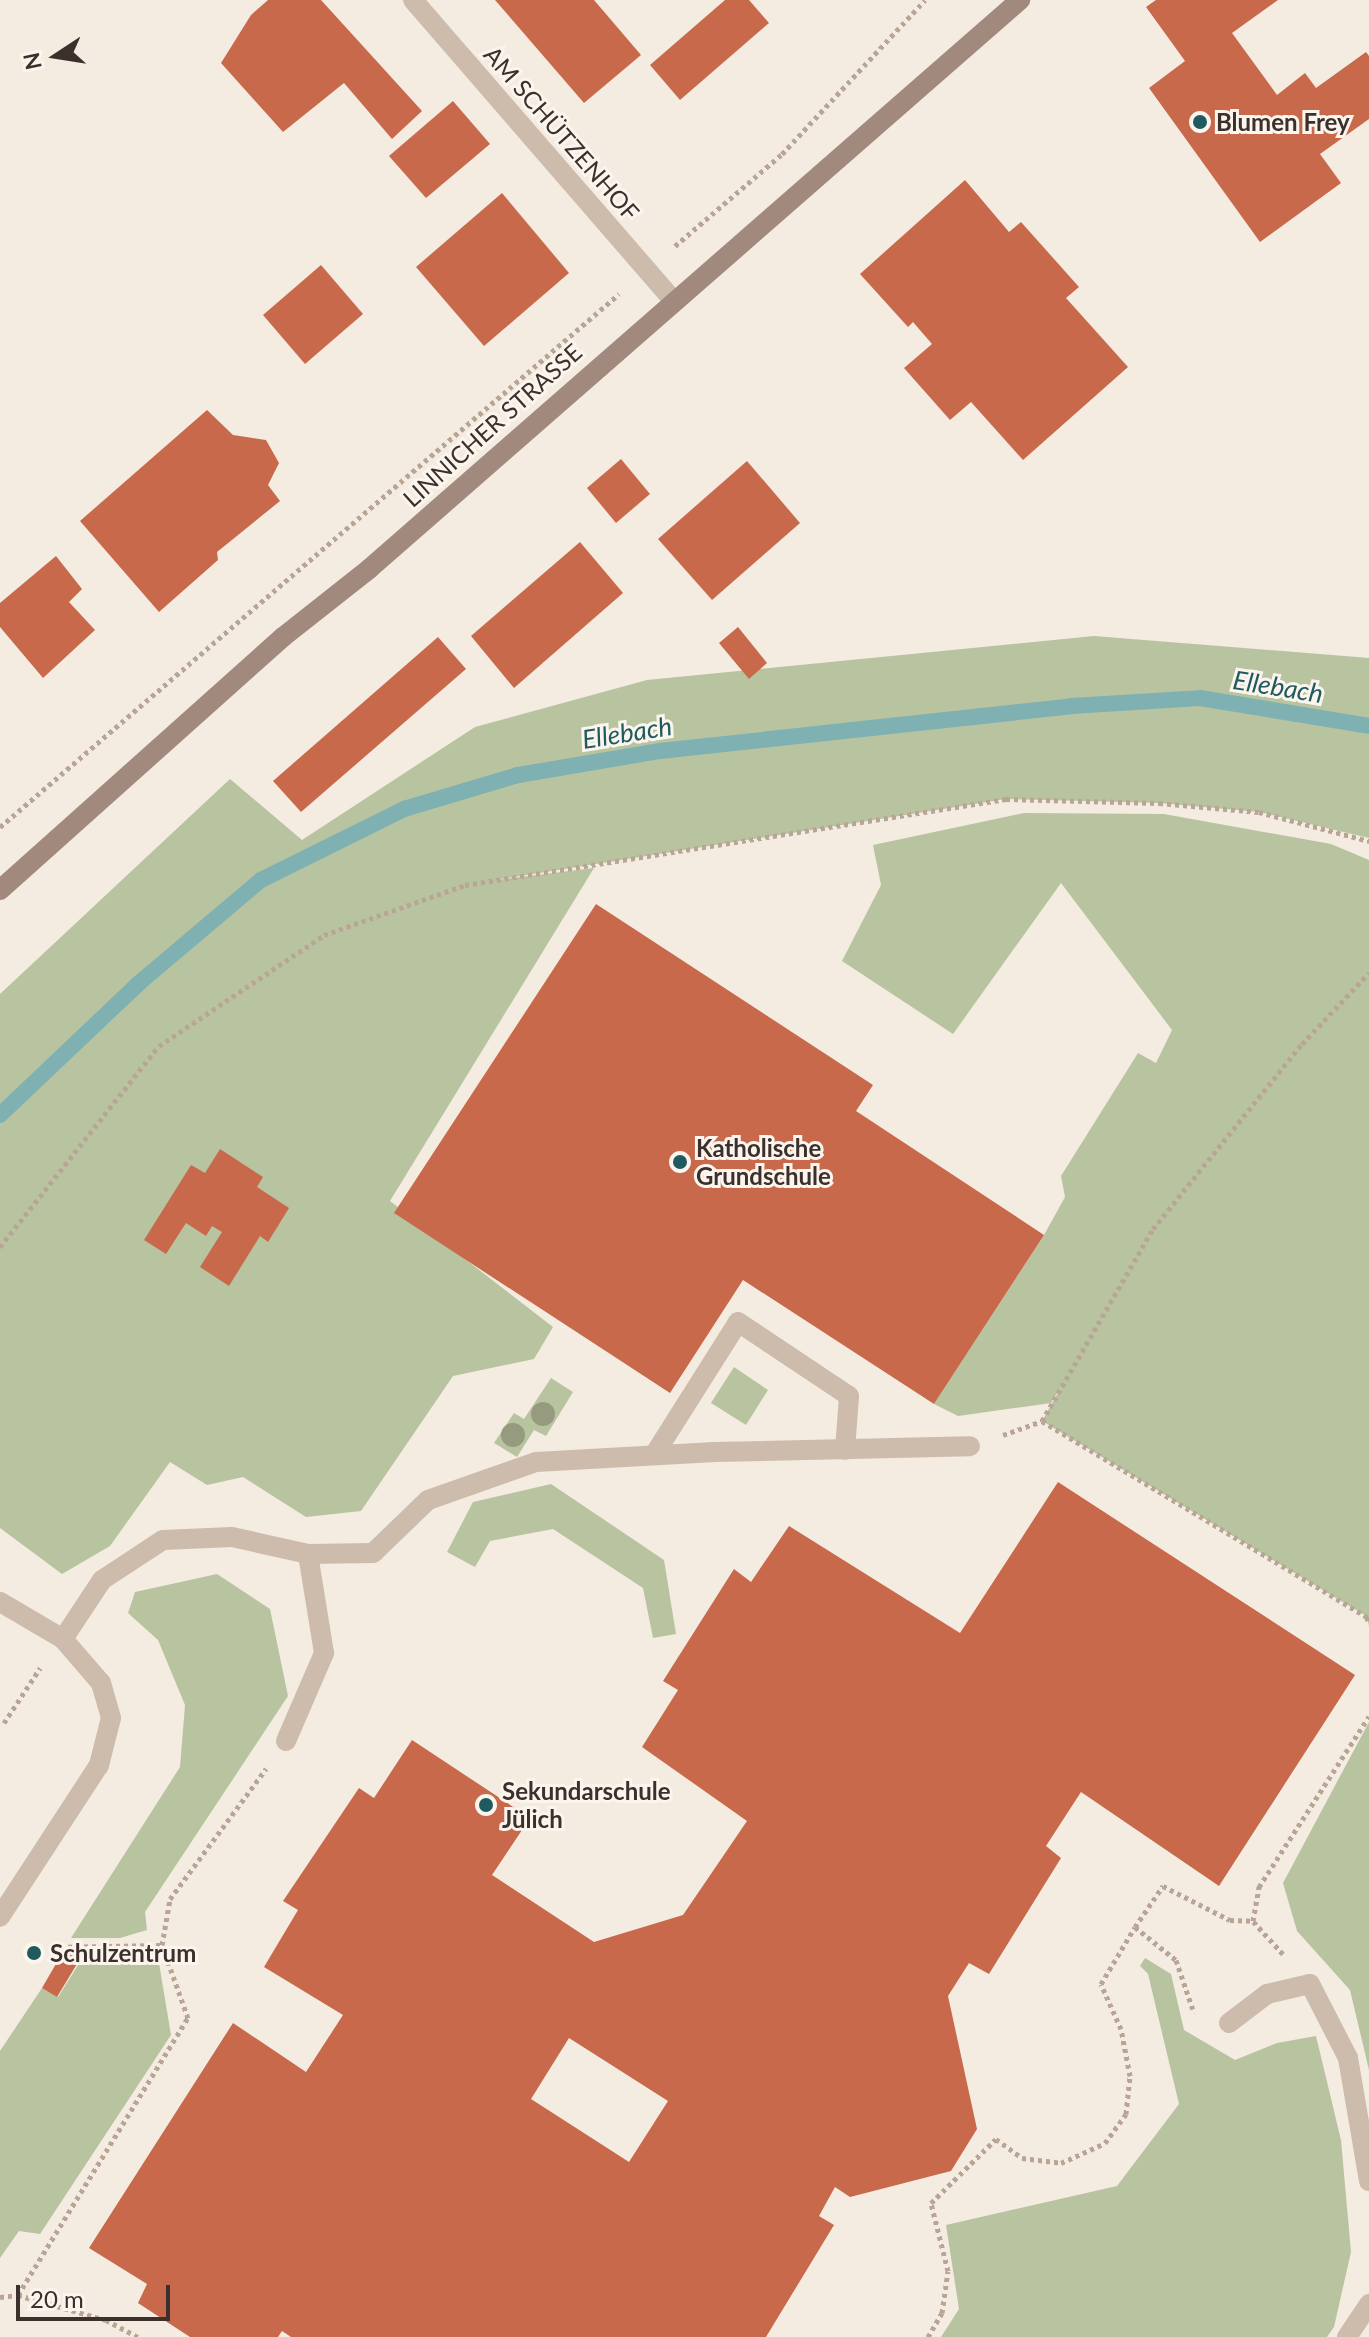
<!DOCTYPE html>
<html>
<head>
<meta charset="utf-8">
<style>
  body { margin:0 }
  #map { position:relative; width:1369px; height:2337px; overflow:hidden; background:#f4ebe1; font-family:Lato,sans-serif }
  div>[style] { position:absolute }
  .green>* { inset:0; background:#b8c4a0 }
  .stream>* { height:16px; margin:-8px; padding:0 8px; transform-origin:8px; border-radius:8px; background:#7fb0b2 }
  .building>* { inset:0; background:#c8694b }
  .path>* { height:5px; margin-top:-2.5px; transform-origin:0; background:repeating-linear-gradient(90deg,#b9a596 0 4px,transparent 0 8px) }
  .service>* { height:20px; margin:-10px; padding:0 10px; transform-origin:10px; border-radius:10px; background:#cdbbac }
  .minor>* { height:20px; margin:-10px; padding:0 10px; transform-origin:10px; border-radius:10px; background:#cdbbac }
  .secondary>* { height:20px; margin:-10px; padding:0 10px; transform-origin:10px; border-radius:10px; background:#a18a7d }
  .trees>* { width:24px; height:24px; margin:-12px; border-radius:50%; background:#969b7f }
  .dots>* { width:22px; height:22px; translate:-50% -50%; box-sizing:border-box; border:4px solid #fbf5ee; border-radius:50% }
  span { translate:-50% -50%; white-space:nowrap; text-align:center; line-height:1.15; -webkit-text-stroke:6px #fbf5ee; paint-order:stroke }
  .poi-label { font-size:24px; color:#3b302b; font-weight:700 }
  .left { translate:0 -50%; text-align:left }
  .street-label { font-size:24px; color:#3b302b }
  .water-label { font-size:26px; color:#1f5a5e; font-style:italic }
  .north { position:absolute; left:16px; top:16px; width:80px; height:80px; -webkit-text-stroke:6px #fbf5ee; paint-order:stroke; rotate:258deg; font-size:22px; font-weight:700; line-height:32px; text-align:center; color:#3b302b }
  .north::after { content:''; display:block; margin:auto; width:28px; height:36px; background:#3b302b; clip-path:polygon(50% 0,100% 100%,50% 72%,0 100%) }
  .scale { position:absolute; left:16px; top:2285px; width:154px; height:36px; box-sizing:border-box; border:4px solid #3b302b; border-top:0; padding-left:10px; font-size:24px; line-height:28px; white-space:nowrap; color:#3b302b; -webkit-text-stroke:6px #fbf5ee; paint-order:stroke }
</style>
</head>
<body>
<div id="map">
  <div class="green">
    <div style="clip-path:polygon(1094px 636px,1369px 658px,1369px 838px,1259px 812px,1159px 803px,1006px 799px,495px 880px,594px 868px,390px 1201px,553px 1327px,534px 1359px,453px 1376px,361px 1511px,306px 1517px,243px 1477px,207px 1485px,170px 1462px,110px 1546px,62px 1574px,0 1528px,0 994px,230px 779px,302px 840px,475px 727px,647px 680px)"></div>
    <div style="clip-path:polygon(1024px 813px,1164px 814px,1331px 844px,1369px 860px,1369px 1625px,1366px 1616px,1042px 1421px,1064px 1382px,1051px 1403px,958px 1416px,934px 1404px,1044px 1235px,1065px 1197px,1061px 1176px,1138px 1053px,1156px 1063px,1172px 1030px,1061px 883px,953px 1034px,842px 961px,881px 885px,873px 845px)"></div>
    <div style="clip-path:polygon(734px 1367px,768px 1390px,746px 1425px,711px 1403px)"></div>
    <div style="clip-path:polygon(551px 1378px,573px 1392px,546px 1436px,534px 1430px,517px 1457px,494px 1443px,514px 1413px,524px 1419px)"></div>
    <div style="clip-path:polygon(551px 1484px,664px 1560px,676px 1634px,653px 1638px,643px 1588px,553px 1529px,490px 1541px,475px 1567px,447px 1552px,473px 1502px)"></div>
    <div style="clip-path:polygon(217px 1574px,270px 1609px,288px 1696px,145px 1912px,147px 1930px,120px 1938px,71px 1938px,180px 1767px,185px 1705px,158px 1640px,128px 1613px,135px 1592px)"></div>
    <div style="clip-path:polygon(1369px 1722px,1369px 2070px,1350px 1990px,1297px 1931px,1283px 1883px)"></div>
    <div style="clip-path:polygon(151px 1953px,158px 1957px,171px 2035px,40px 2234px,19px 2231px,0 2258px,0 2051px,42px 1988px,58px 1997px,85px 1954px)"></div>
    <div style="clip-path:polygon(1145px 1958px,1171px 1974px,1184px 2030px,1235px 2060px,1277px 2043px,1316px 2036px,1341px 2140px,1351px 2252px,1334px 2327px,1327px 2337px,941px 2337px,959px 2309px,946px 2225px,1117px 2186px,1179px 2104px,1148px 1974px,1140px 1966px)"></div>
  </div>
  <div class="stream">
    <div style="left:0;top:1115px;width:192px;rotate:-43.5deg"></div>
    <div style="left:139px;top:983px;width:160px;rotate:-40.2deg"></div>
    <div style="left:261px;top:880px;width:160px;rotate:-26.4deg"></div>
    <div style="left:404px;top:809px;width:119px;rotate:-16.6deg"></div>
    <div style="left:518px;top:775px;width:144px;rotate:-9.6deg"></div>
    <div style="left:660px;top:751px;width:413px;rotate:-6.2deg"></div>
    <div style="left:1071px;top:706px;width:129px;rotate:-3.5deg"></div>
    <div style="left:1200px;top:698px;width:171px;rotate:9.4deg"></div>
  </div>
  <div class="building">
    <div style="clip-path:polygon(268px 0,321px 0,422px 111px,392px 139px,344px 83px,283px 132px,221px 63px,251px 15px)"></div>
    <div style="clip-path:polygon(495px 0,594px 0,641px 55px,584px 103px)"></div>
    <div style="clip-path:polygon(725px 0,749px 0,769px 23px,680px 100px,650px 65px)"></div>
    <div style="clip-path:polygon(1156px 0,1278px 0,1232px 33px,1277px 95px,1305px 73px,1316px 88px,1366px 52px,1369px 56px,1369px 119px,1320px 154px,1341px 183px,1260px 242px,1149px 88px,1185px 61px,1146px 7px)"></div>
    <div style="clip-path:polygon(453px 101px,490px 144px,426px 198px,389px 156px)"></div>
    <div style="clip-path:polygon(965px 180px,1009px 232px,1021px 222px,1079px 287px,1066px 298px,1128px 367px,1023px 460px,971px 402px,950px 420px,904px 368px,932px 344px,913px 322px,908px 327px,860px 274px)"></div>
    <div style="clip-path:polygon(502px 193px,569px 273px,484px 346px,416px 267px)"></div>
    <div style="clip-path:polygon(321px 265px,363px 314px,305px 364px,263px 315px)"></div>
    <div style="clip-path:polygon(207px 410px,233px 435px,266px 440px,279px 463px,268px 485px,280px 501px,217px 552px,218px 560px,159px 612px,80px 521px)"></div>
    <div style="clip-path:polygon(621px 459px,650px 494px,616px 523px,587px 488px)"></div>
    <div style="clip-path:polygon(747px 461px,800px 523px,712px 600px,658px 539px)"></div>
    <div style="clip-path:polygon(580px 542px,623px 593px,514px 688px,471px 636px)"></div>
    <div style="clip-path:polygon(56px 556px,82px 589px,69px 602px,95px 630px,43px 678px,0 627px,0 603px)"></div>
    <div style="clip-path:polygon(738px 627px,767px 663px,749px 679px,719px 643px)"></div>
    <div style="clip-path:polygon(438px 637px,466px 669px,301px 812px,273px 781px)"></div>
    <div style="clip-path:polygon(596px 904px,873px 1085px,856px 1111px,1044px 1235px,934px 1404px,743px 1280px,670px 1393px,394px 1213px)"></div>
    <div style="clip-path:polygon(220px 1149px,263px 1177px,257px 1187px,289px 1208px,268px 1242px,260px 1236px,229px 1286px,200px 1267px,222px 1232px,212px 1226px,206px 1236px,186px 1223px,166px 1254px,144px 1240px,191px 1165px,205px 1173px)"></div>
    <div style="clip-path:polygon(evenodd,1058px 1482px,1355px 1675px,1219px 1886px,1081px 1792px,1046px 1846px,1061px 1858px,989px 1974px,969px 1963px,948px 1996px,977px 2129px,951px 2171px,850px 2197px,835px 2187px,819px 2216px,834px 2225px,766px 2337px,291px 2337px,282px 2331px,278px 2337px,190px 2337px,138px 2303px,147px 2284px,89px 2248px,233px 2023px,306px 2072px,343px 2015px,264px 1967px,298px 1910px,283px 1901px,359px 1788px,374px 1798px,412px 1740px,530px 1818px,492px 1875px,594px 1942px,683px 1915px,747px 1821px,642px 1747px,678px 1690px,663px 1681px,734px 1569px,751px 1582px,789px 1526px,960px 1633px,1058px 1482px,569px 2038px,668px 2101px,629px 2162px,531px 2099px,569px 2038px)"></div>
    <div style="clip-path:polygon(64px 1950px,80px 1959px,57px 1997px,42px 1988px)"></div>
  </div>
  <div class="path">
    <div style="left:675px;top:246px;width:141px;rotate:-40.7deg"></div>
    <div style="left:782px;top:154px;width:210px;rotate:-47.1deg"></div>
    <div style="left:0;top:827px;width:817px;rotate:-40.73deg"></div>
    <div style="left:0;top:1247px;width:256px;rotate:-51.7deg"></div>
    <div style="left:159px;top:1046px;width:199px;rotate:-33.9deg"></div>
    <div style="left:324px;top:935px;width:150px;rotate:-19.5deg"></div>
    <div style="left:465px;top:885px;width:548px;rotate:-9.03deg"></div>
    <div style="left:1006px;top:799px;width:153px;rotate:1.5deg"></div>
    <div style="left:1159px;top:803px;width:100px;rotate:5.1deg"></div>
    <div style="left:1259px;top:812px;width:114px;rotate:14.8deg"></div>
    <div style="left:1042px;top:1421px;width:380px;rotate:31.1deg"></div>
    <div style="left:1367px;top:1617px;width:8px;rotate:76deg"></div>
    <div style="left:1003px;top:1435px;width:41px;rotate:-19.7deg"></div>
    <div style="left:1042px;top:1421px;width:222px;rotate:-60deg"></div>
    <div style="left:1153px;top:1229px;width:238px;rotate:-51.2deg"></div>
    <div style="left:1302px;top:1044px;width:98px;rotate:-46.7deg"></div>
    <div style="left:4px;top:1723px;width:66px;rotate:-56.8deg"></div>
    <div style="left:1135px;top:1927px;width:50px;rotate:-55.7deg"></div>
    <div style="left:1163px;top:1886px;width:75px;rotate:26.9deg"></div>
    <div style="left:1230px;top:1920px;width:23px;rotate:2deg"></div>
    <div style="left:52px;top:1947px;width:110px;rotate:-1deg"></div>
    <div style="left:162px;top:1945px;width:47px;rotate:-80.1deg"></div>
    <div style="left:170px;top:1899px;width:162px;rotate:-53.6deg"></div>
    <div style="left:1283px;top:1954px;width:45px;rotate:-132.3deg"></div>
    <div style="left:1253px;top:1921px;width:35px;rotate:-80deg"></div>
    <div style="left:1259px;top:1887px;width:203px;rotate:-57.2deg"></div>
    <div style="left:18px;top:2295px;width:91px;rotate:15.9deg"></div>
    <div style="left:106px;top:2320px;width:36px;rotate:28deg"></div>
    <div style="left:0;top:2297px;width:18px;rotate:-6deg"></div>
    <div style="left:18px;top:2295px;width:325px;rotate:-58.5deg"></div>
    <div style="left:188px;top:2018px;width:77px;rotate:-109.6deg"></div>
    <div style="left:928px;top:2337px;width:28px;rotate:-60deg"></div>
    <div style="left:942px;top:2313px;width:42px;rotate:-81.9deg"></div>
    <div style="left:948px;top:2271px;width:70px;rotate:-104deg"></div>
    <div style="left:931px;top:2203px;width:91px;rotate:-44.6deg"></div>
    <div style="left:996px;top:2139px;width:32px;rotate:36deg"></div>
    <div style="left:1022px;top:2158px;width:39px;rotate:7deg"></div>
    <div style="left:1061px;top:2163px;width:48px;rotate:-24.4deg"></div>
    <div style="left:1105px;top:2143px;width:36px;rotate:-54deg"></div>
    <div style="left:1126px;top:2114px;width:38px;rotate:-84deg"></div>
    <div style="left:1130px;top:2076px;width:48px;rotate:-100.8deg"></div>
    <div style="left:1121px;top:2029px;width:49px;rotate:-114deg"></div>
    <div style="left:1101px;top:1984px;width:66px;rotate:-59.2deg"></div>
    <div style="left:1135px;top:1927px;width:53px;rotate:38.8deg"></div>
    <div style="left:1176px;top:1960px;width:56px;rotate:71.2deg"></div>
  </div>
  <div class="service">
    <div style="left:654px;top:1455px;width:157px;rotate:-57.7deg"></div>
    <div style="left:738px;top:1322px;width:133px;rotate:33.7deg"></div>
    <div style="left:849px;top:1396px;width:54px;rotate:94.2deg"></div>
    <div style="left:0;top:1602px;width:73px;rotate:30.4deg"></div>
    <div style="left:63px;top:1639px;width:58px;rotate:49.2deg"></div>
    <div style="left:101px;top:1683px;width:36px;rotate:74deg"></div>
    <div style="left:111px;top:1718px;width:49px;rotate:104.3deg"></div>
    <div style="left:99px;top:1765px;width:181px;rotate:123.1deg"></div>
    <div style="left:63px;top:1639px;width:71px;rotate:-56.5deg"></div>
    <div style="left:102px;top:1580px;width:73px;rotate:-33.3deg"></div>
    <div style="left:163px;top:1540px;width:69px;rotate:-2.5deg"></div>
    <div style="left:232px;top:1537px;width:78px;rotate:12.6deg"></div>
    <div style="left:308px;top:1554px;width:65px;rotate:-0.9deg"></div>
    <div style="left:373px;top:1553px;width:76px;rotate:-43.9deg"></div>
    <div style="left:428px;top:1500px;width:114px;rotate:-19.4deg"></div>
    <div style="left:536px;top:1462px;width:179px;rotate:-3.2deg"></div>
    <div style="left:715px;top:1452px;width:255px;rotate:-1.3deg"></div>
    <div style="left:286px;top:1741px;width:96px;rotate:-66.6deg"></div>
    <div style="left:324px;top:1653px;width:100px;rotate:-99.2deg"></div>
    <div style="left:1229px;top:2023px;width:48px;rotate:-37.3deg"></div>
    <div style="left:1267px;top:1994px;width:44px;rotate:-13.1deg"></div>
    <div style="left:1310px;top:1984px;width:83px;rotate:62.8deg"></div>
    <div style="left:1348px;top:2058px;width:125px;rotate:80.3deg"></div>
    <div style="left:1347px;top:2337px;width:40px;rotate:-56deg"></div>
  </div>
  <div class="minor">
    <div style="left:413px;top:0;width:396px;rotate:49.1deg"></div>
  </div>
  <div class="secondary">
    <div style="left:0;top:890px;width:380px;rotate:-41.8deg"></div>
    <div style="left:283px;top:637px;width:110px;rotate:-38.3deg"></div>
    <div style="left:369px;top:569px;width:865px;rotate:-41.15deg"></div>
  </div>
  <div class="trees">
    <div style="left:543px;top:1414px"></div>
    <div style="left:513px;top:1435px"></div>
  </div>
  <div class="dots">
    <div style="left:1200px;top:122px;background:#1f5a5e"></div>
    <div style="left:680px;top:1162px;background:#1f5a5e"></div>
    <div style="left:486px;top:1805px;background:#1f5a5e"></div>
    <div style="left:34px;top:1953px;background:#1f5a5e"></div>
  </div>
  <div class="poi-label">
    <span class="left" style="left:1216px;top:122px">Blumen Frey</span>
    <span class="left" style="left:696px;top:1162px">Katholische<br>Grundschule</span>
    <span class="left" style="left:502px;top:1805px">Sekundarschule<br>Jülich</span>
    <span class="left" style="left:50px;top:1953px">Schulzentrum</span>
  </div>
  <div class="street-label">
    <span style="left:562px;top:133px;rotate:49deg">AM SCHÜTZENHOF</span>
    <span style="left:492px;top:425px;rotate:-42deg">LINNICHER STRASSE</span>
  </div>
  <div class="water-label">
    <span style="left:1278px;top:687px;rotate:9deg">Ellebach</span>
    <span style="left:627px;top:733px;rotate:-9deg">Ellebach</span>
  </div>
  <div class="north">N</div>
  <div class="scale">20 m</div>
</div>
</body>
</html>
